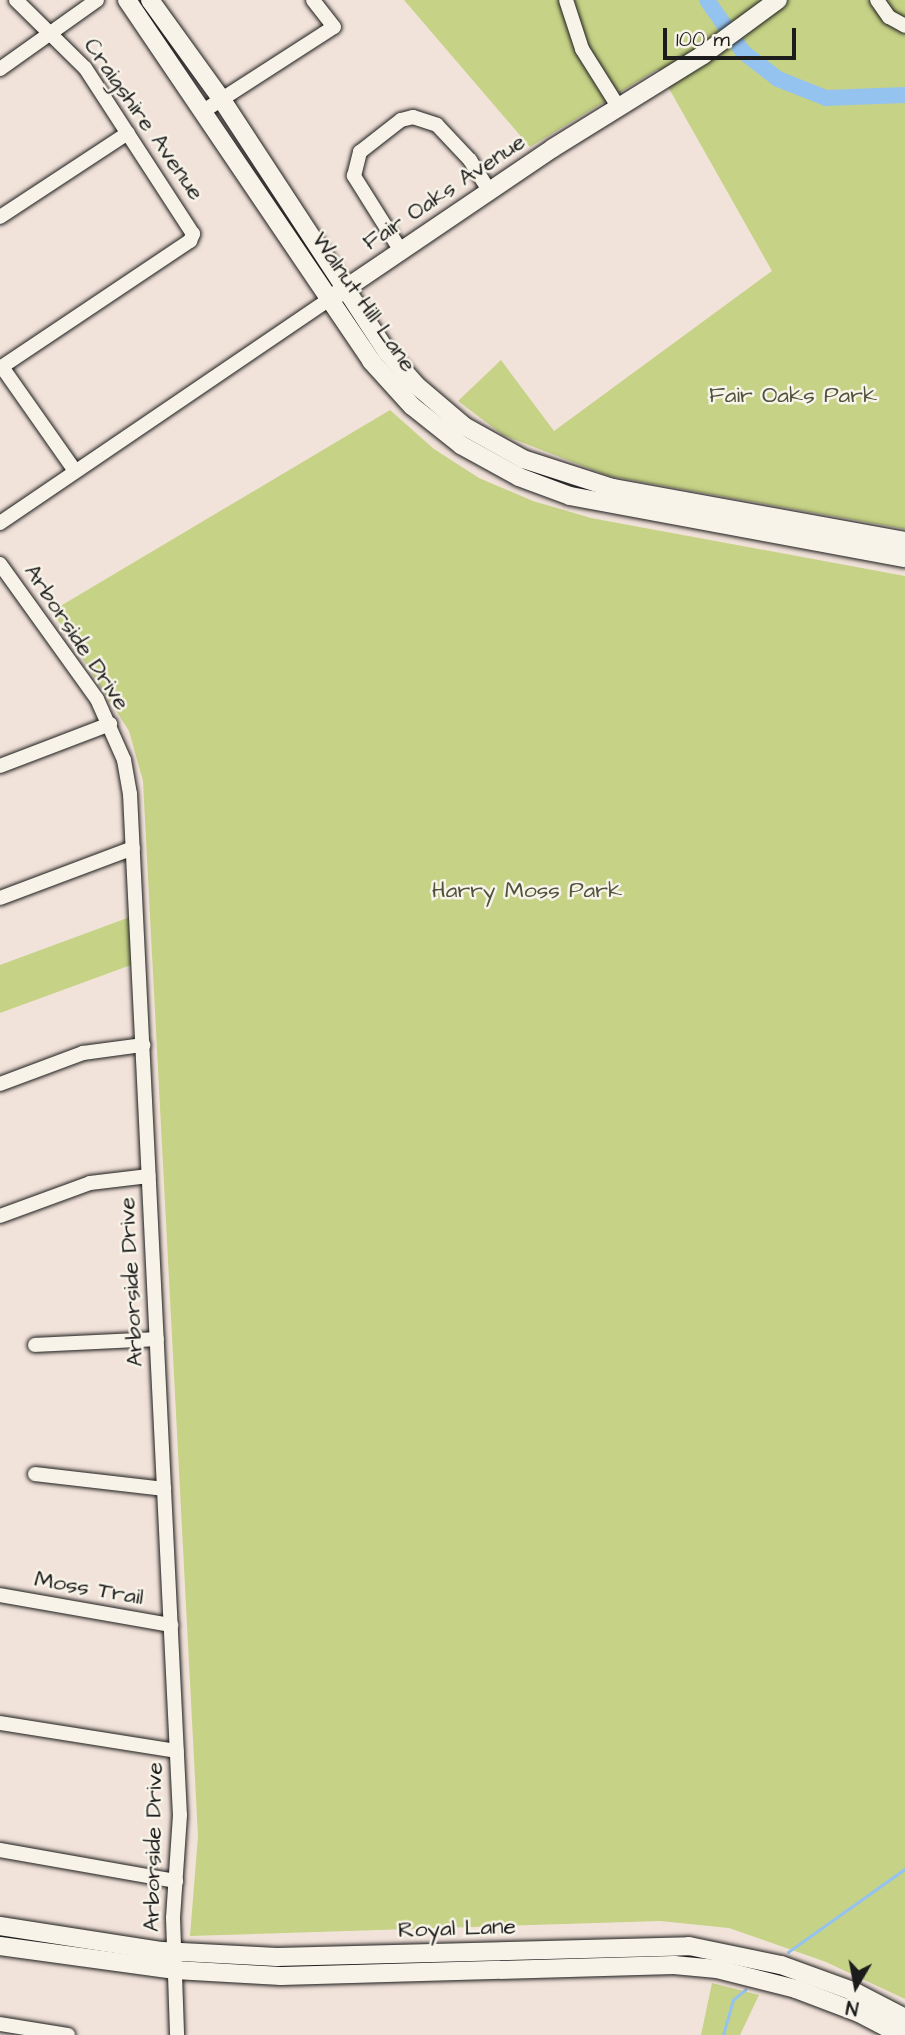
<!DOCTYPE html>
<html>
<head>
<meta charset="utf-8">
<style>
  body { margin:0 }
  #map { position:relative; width:905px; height:2035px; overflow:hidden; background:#f2e3da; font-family:"Architects Daughter",sans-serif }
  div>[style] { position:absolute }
  .green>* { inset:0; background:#c6d286 }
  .stream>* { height:2.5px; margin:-1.25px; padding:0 1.25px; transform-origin:1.25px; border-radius:1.25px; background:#95c3ef }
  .river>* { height:16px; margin:-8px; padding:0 8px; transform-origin:8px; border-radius:8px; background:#95c3ef }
  .roads { filter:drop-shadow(0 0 2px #1c1c1c) drop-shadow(0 0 2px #1c1c1c) }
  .minor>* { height:14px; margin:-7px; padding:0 7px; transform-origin:7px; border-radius:7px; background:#f7f3e8 }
  .major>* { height:18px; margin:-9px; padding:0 9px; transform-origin:9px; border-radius:9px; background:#f7f3e8 }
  span { translate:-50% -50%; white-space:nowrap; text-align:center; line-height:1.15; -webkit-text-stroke:5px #f7f3e8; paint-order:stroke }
  .street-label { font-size:23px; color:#1c1c1c }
  .park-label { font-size:23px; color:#4f533c }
  .north { position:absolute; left:821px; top:1951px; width:70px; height:70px; -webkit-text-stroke:5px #f7f3e8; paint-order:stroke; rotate:190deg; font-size:19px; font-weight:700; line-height:28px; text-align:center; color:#1c1c1c }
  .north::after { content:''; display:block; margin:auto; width:24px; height:32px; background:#1c1c1c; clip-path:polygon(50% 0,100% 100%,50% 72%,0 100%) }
  .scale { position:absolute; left:663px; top:28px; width:133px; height:32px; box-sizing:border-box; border:4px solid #1c1c1c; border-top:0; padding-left:9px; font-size:21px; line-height:24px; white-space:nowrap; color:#1c1c1c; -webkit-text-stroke:5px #f7f3e8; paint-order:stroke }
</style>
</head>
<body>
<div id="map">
  <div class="green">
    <div style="clip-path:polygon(404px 0,905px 0,905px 529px,609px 476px,503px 435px,458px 401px,501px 360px,554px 431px,772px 271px,658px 69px,530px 147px)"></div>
    <div style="clip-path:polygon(390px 410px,434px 449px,479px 478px,533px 501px,591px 518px,905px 576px,905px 1999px,826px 1962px,729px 1928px,660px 1921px,190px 1936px,198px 1836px,143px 781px,129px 731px,52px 611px)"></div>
    <div style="clip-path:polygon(130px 917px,131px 965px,0 1013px,0 965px)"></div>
    <div style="clip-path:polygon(712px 1983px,759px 1995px,740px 2035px,701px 2035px)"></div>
  </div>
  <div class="stream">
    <div style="left:788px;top:1952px;width:143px;rotate:-35.4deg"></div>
    <div style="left:723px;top:2035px;width:36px;rotate:-74deg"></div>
    <div style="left:733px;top:2000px;width:16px;rotate:-40deg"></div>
  </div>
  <div class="river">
    <div style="left:707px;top:0;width:63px;rotate:55.3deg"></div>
    <div style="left:743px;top:52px;width:44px;rotate:37.6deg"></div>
    <div style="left:778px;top:79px;width:52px;rotate:21.6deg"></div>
    <div style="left:826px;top:98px;width:79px;rotate:-2.2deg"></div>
  </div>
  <div class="roads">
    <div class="minor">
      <div style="left:566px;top:0;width:52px;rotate:71.9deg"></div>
      <div style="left:582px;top:49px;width:70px;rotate:57.9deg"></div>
      <div style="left:877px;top:0;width:21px;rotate:55deg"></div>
      <div style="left:889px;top:17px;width:18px;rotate:29deg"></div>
      <div style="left:0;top:69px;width:119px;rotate:-35.4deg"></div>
      <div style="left:205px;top:110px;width:153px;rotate:-32.8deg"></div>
      <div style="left:334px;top:27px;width:34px;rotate:-128deg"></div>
      <div style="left:0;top:217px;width:153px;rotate:-33.3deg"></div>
      <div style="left:401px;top:251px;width:89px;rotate:-122.1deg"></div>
      <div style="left:354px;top:176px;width:25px;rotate:-76deg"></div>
      <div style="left:360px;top:152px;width:52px;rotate:-38deg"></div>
      <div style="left:401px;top:120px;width:12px;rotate:-14deg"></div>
      <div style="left:413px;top:117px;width:25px;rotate:18deg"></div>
      <div style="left:437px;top:125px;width:48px;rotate:46.7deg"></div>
      <div style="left:470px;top:160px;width:38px;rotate:58deg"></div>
      <div style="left:2px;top:367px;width:127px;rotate:54.9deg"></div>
      <div style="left:0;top:368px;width:229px;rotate:-33.8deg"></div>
      <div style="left:190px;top:241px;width:8px;rotate:-67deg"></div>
      <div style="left:193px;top:234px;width:198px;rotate:-123deg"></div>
      <div style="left:85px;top:68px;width:97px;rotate:-135.4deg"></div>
      <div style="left:0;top:523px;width:399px;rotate:-34.2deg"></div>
      <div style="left:0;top:564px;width:166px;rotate:54.3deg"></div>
      <div style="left:97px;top:699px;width:67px;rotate:66.1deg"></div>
      <div style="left:124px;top:760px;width:35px;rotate:80deg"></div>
      <div style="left:130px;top:794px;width:1022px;rotate:87.2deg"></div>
      <div style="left:180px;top:1815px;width:103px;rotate:93.9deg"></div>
      <div style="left:173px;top:1918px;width:117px;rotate:88deg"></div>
      <div style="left:0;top:766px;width:118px;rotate:-20.9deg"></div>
      <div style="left:0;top:898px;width:142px;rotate:-20.6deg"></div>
      <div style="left:0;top:1084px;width:89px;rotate:-20.5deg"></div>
      <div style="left:83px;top:1053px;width:61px;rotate:-7.6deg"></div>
      <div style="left:0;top:1216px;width:96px;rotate:-20.1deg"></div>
      <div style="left:90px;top:1183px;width:59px;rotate:-6.8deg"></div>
      <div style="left:35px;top:1345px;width:122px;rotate:-2.8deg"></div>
      <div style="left:35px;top:1474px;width:130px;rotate:6.6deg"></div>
      <div style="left:0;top:1595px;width:174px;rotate:10deg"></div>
      <div style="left:0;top:1723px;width:179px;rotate:9deg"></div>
      <div style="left:0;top:1850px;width:179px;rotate:10deg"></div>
      <div style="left:0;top:2024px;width:69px;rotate:9.2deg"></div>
    </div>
    <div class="major">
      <div style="left:127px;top:0;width:436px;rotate:55.9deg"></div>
      <div style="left:371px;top:361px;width:61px;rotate:47.7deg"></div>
      <div style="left:412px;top:406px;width:63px;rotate:38.5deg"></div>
      <div style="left:461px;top:445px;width:66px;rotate:28.9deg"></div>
      <div style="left:519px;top:477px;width:54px;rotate:20.4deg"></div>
      <div style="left:570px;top:496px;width:341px;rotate:10.5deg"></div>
      <div style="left:150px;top:0;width:123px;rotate:54.2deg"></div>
      <div style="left:222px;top:100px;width:301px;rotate:56.8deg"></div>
      <div style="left:387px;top:352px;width:44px;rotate:48.7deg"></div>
      <div style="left:416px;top:385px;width:63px;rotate:40.5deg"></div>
      <div style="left:464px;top:426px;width:68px;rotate:29.2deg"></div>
      <div style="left:523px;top:459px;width:95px;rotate:17.9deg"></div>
      <div style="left:613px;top:488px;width:297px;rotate:10.3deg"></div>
      <div style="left:336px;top:295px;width:262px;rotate:-34.1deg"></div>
      <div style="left:553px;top:148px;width:176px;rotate:-31.8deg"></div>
      <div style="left:703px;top:55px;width:93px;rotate:-36.3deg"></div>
      <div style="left:0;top:1926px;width:164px;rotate:8.8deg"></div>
      <div style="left:162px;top:1951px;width:115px;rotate:3deg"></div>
      <div style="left:277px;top:1957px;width:412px;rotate:-1.5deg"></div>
      <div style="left:689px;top:1946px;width:94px;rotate:11.7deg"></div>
      <div style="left:781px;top:1965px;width:79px;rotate:20deg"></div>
      <div style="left:855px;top:1992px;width:56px;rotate:27.5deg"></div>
      <div style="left:0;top:1946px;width:177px;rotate:7.8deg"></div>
      <div style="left:175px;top:1970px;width:106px;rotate:3.2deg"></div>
      <div style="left:281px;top:1976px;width:393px;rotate:-1.6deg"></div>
      <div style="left:674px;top:1965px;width:43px;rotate:5.3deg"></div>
      <div style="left:717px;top:1969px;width:81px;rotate:14.2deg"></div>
      <div style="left:796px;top:1989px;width:67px;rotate:20.9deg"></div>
      <div style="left:859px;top:2013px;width:47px;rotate:27.6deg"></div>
    </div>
  </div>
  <div class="street-label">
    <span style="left:144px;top:119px;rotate:55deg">Craigshire Avenue</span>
    <span style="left:444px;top:192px;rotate:-34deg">Fair Oaks Avenue</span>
    <span style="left:364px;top:302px;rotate:55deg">Walnut Hill Lane</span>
    <span style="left:77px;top:637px;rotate:56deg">Arborside Drive</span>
    <span style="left:131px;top:1282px;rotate:-93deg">Arborside Drive</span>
    <span style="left:89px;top:1588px;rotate:10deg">Moss Trail</span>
    <span style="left:153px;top:1847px;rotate:-89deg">Arborside Drive</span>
    <span style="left:457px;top:1928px;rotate:-2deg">Royal Lane</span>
  </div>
  <div class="park-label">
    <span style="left:793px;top:395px">Fair Oaks Park</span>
    <span style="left:527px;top:890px">Harry Moss Park</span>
  </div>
  <div class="north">N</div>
  <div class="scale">100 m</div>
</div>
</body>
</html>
